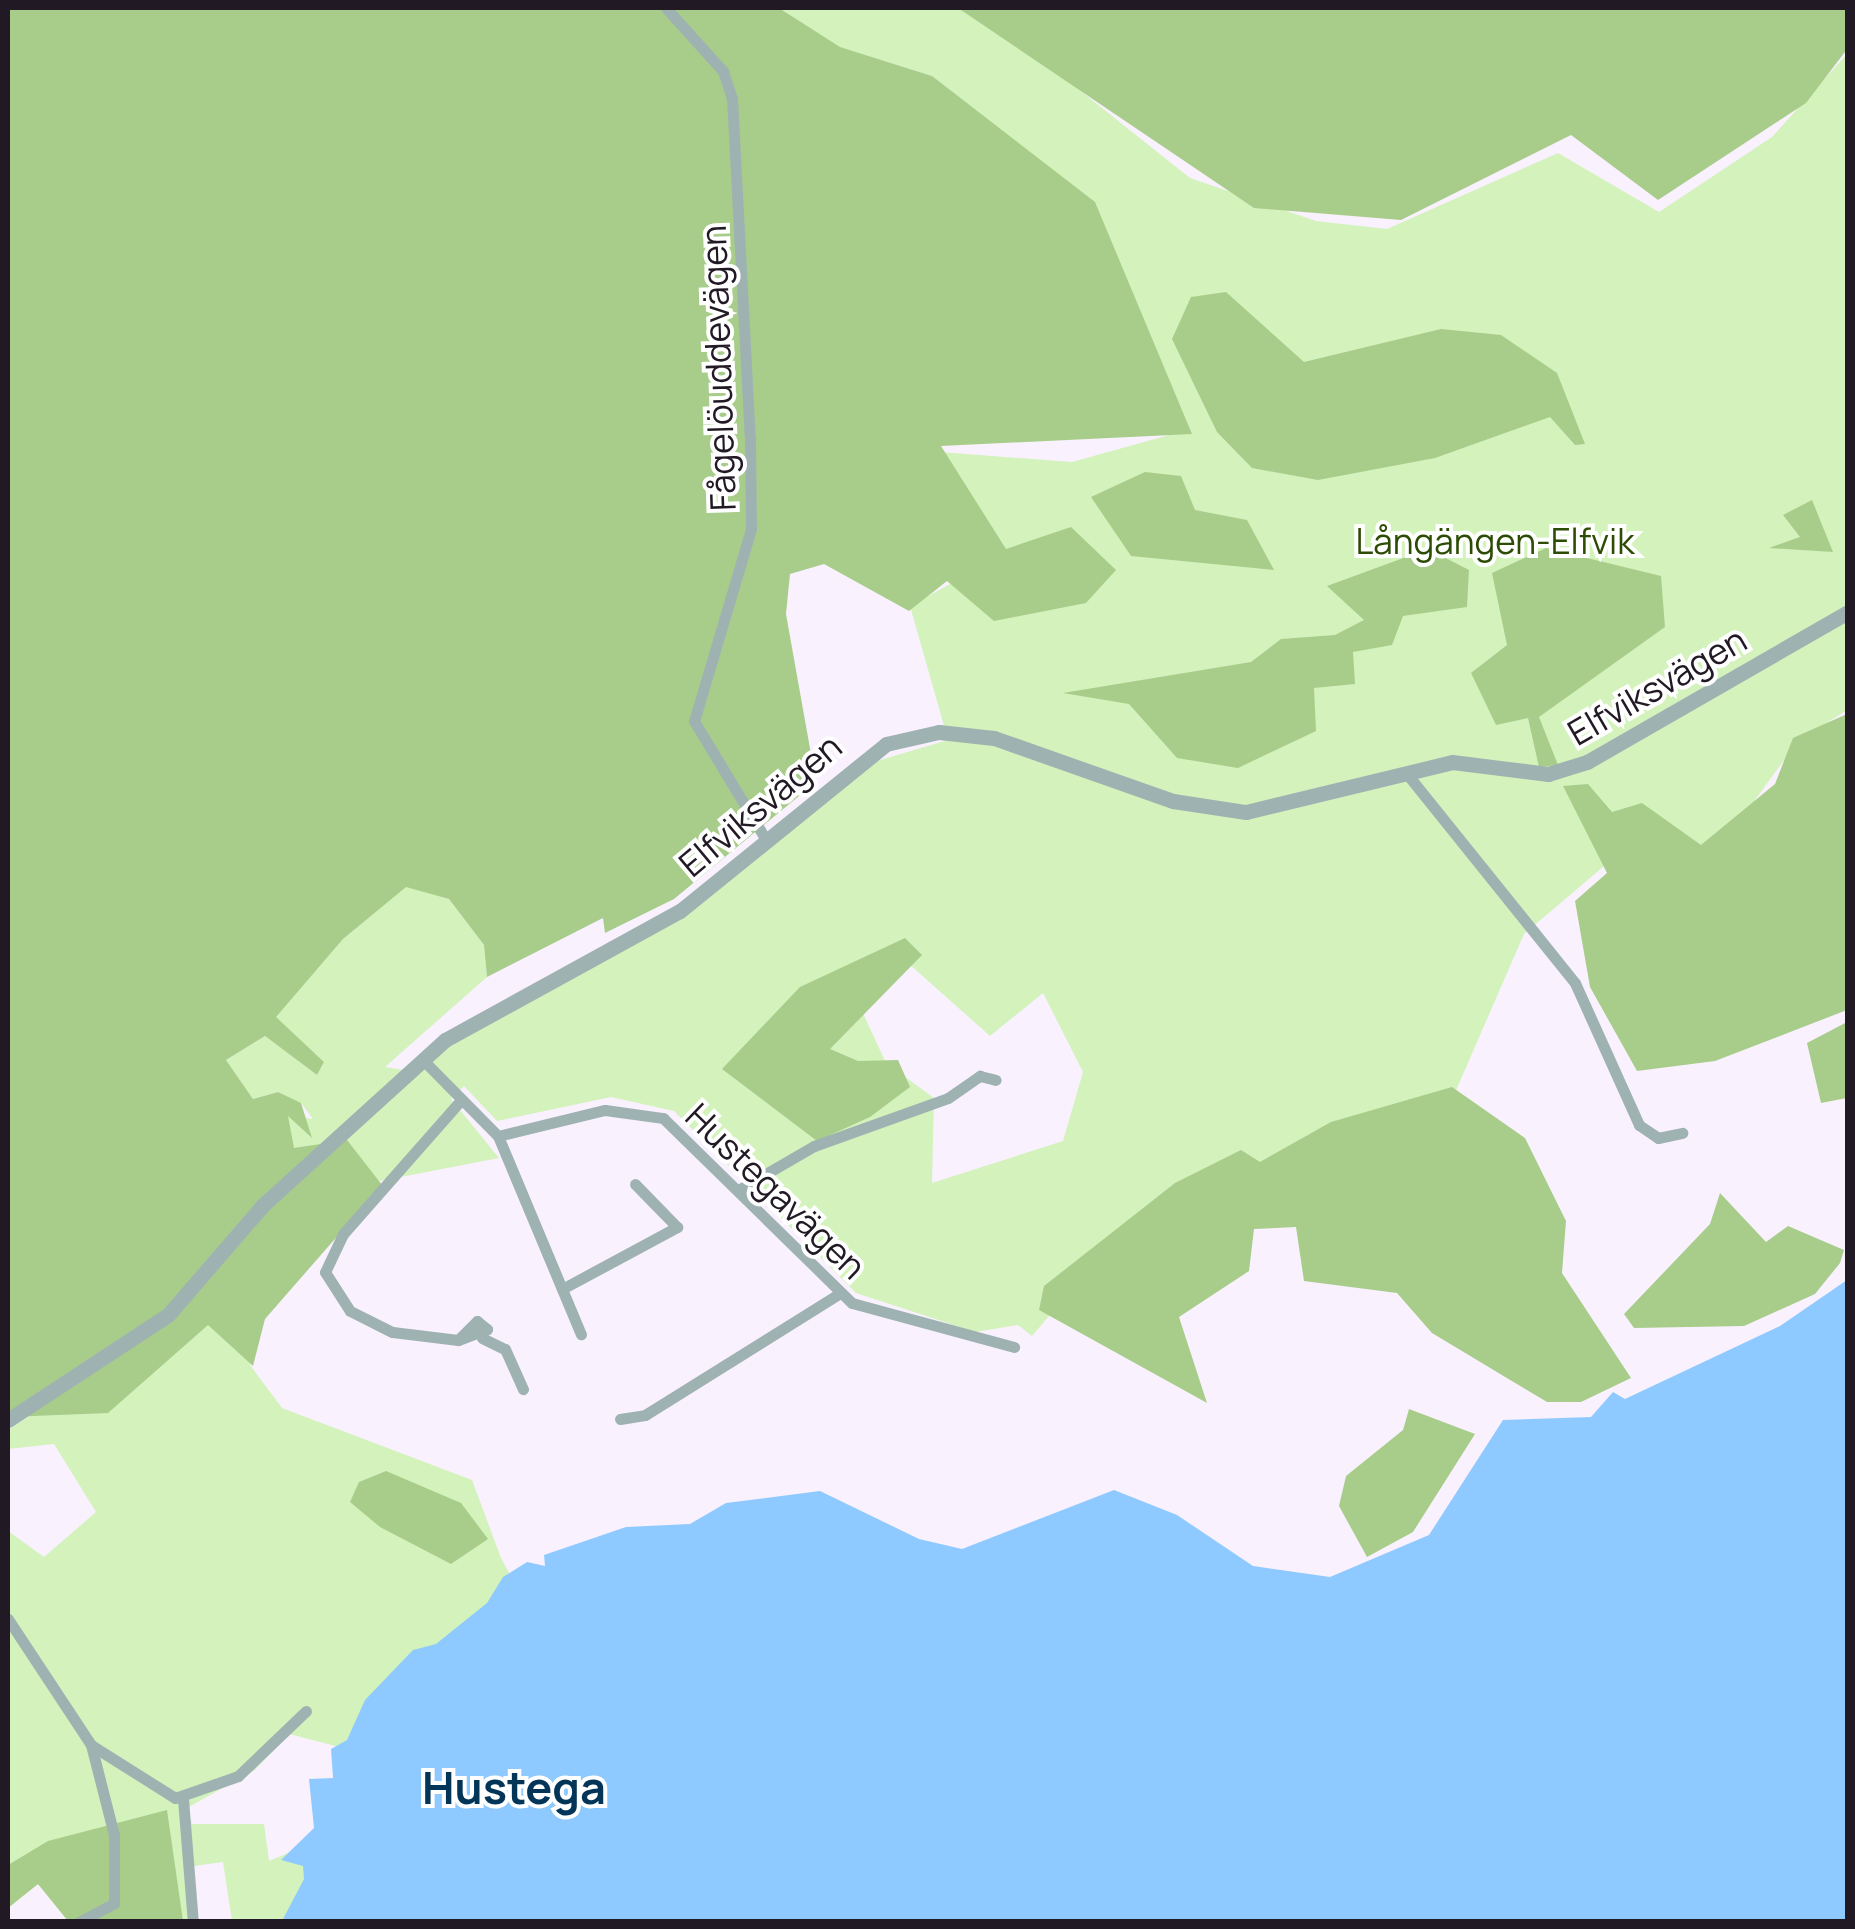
<!DOCTYPE html>
<html>
<head>
<meta charset="utf-8">
<style>
  body { margin:0 }
  #map { position:relative; width:1855px; height:1929px; overflow:hidden; background:#faf1fe; font-family:Manrope,sans-serif }
  div>[style] { position:absolute }
  .green>* { inset:0; background:#d3f2bc }
  .forest>* { inset:0; background:#a8cd8b }
  .water>* { inset:0; background:#8ecaff }
  .minor>* { height:11px; margin:-5.5px; padding:0 5.5px; transform-origin:5.5px; border-radius:5.5px; background:#9fb2b2 }
  .tertiary>* { height:15px; margin:-7.5px; padding:0 7.5px; transform-origin:7.5px; border-radius:7.5px; background:#9fb2b2 }
  span { translate:-50% -50%; white-space:nowrap; text-align:center; line-height:1.15; -webkit-text-stroke:8px #fff; paint-order:stroke }
  .street-label { font-size:35px; color:#211924 }
  .park-label { font-size:35px; color:#2c4c04 }
  .district-label { font-size:45px; color:#033558; font-weight:700 }
  .frame { position:absolute; inset:0; border:10px solid #211924; pointer-events:none }
</style>
</head>
<body>
<div id="map">
  <div class="green">
    <div style="clip-path:polygon(evenodd,779px 8px,958px 8px,1009px 34px,1190px 178px,1316px 221px,1387px 229px,1558px 153px,1659px 212px,1772px 137px,1847px 54px,1847px 710px,1797px 742px,1714px 857px,1636px 839px,1524px 934px,1454px 1095px,1084px 1275px,1032px 1336px,1018px 1325px,975px 1332px,856px 1293px,674px 1111px,611px 1097px,497px 1121px,464px 1086px,451px 1099px,499px 1158px,380px 1181px,263px 1317px,250px 1365px,282px 1408px,472px 1480px,501px 1558px,649px 1828px,594px 1921px,232px 1921px,223px 1862px,187px 1867px,194px 1921px,68px 1921px,38px 1884px,8px 1908px,8px 1531px,44px 1557px,96px 1512px,54px 1444px,8px 1449px,8px 1430px,144px 1342px,312px 1150px,294px 1149px,284px 1127px,288px 1115px,313px 1119px,302px 1104px,278px 1092px,253px 1099px,226px 1060px,265px 1036px,317px 1075px,324px 1062px,275px 1017px,343px 939px,406px 886px,449px 899px,484px 945px,487px 977px,385px 1067px,416px 1072px,458px 1035px,679px 920px,870px 763px,948px 740px,910px 606px,1005px 554px,940px 452px,1072px 462px,1180px 432px,932px 76px,839px 47px,779px 8px,908px 963px,990px 1036px,1043px 993px,1083px 1072px,1063px 1141px,932px 1183px,934px 1098px,886px 1063px,861px 1009px,908px 963px,779px 8px,289px 1734px,359px 1752px,314px 1842px,269px 1861px,264px 1824px,192px 1824px,187px 1808px,255px 1770px,289px 1734px)"></div>
  </div>
  <div class="forest">
    <div style="clip-path:polygon(8px 8px,779px 8px,840px 47px,932px 76px,1095px 202px,1192px 434px,941px 446px,1006px 549px,1071px 527px,1116px 570px,1086px 603px,994px 621px,947px 581px,909px 611px,824px 564px,790px 574px,786px 614px,816px 782px,674px 899px,605px 933px,603px 918px,487px 977px,484px 945px,449px 899px,406px 887px,343px 939px,276px 1017px,324px 1062px,317px 1075px,265px 1036px,226px 1060px,253px 1099px,278px 1092px,301px 1103px,312px 1138px,288px 1116px,294px 1148px,347px 1140px,382px 1185px,265px 1319px,253px 1366px,208px 1325px,108px 1413px,8px 1417px)"></div>
    <div style="clip-path:polygon(958px 8px,1847px 8px,1848px 48px,1806px 103px,1658px 200px,1571px 135px,1401px 220px,1254px 208px)"></div>
    <div style="clip-path:polygon(1226px 292px,1304px 362px,1441px 329px,1501px 335px,1557px 373px,1585px 444px,1575px 445px,1550px 417px,1435px 458px,1318px 480px,1252px 468px,1217px 432px,1172px 339px,1191px 297px)"></div>
    <div style="clip-path:polygon(1145px 472px,1181px 476px,1195px 510px,1247px 520px,1274px 570px,1131px 556px,1091px 497px)"></div>
    <div style="clip-path:polygon(1812px 500px,1833px 552px,1769px 548px,1800px 537px,1783px 515px)"></div>
    <div style="clip-path:polygon(1546px 548px,1661px 576px,1665px 627px,1539px 717px,1558px 765px,1539px 767px,1528px 718px,1496px 725px,1471px 673px,1507px 645px,1492px 573px)"></div>
    <div style="clip-path:polygon(1428px 549px,1469px 570px,1467px 607px,1403px 616px,1392px 645px,1353px 652px,1355px 684px,1314px 688px,1316px 731px,1238px 768px,1177px 758px,1129px 704px,1063px 693px,1251px 662px,1281px 639px,1335px 635px,1364px 620px,1327px 586px)"></div>
    <div style="clip-path:polygon(1847px 714px,1847px 1010px,1715px 1061px,1637px 1071px,1590px 987px,1575px 901px,1607px 873px,1563px 786px,1588px 784px,1612px 812px,1642px 803px,1701px 845px,1775px 784px,1793px 738px)"></div>
    <div style="clip-path:polygon(905px 938px,922px 955px,830px 1049px,858px 1061px,898px 1060px,910px 1087px,870px 1117px,817px 1141px,722px 1069px,800px 987px)"></div>
    <div style="clip-path:polygon(1847px 1022px,1847px 1098px,1821px 1103px,1807px 1043px)"></div>
    <div style="clip-path:polygon(1452px 1087px,1525px 1138px,1566px 1221px,1562px 1273px,1631px 1378px,1581px 1402px,1547px 1402px,1432px 1333px,1397px 1293px,1304px 1281px,1296px 1227px,1254px 1229px,1249px 1271px,1179px 1317px,1207px 1403px,1039px 1310px,1044px 1286px,1175px 1183px,1241px 1150px,1260px 1162px,1331px 1122px)"></div>
    <div style="clip-path:polygon(1720px 1193px,1766px 1242px,1788px 1226px,1844px 1250px,1840px 1263px,1815px 1294px,1744px 1326px,1634px 1328px,1624px 1314px,1710px 1224px)"></div>
    <div style="clip-path:polygon(1409px 1409px,1475px 1434px,1413px 1532px,1367px 1557px,1339px 1506px,1346px 1476px,1403px 1430px)"></div>
    <div style="clip-path:polygon(386px 1471px,461px 1503px,488px 1539px,451px 1564px,380px 1527px,350px 1502px,359px 1482px)"></div>
    <div style="clip-path:polygon(167px 1810px,183px 1921px,68px 1921px,38px 1884px,8px 1908px,8px 1865px,48px 1841px)"></div>
  </div>
  <div class="water">
    <div style="clip-path:polygon(1847px 1280px,1845px 1921px,282px 1921px,304px 1879px,303px 1866px,281px 1860px,314px 1828px,309px 1779px,333px 1778px,331px 1749px,347px 1740px,365px 1700px,413px 1650px,436px 1644px,487px 1603px,503px 1577px,527px 1562px,545px 1566px,544px 1555px,626px 1527px,690px 1524px,726px 1503px,820px 1491px,919px 1539px,962px 1549px,1114px 1490px,1177px 1515px,1253px 1566px,1330px 1577px,1429px 1535px,1503px 1420px,1591px 1417px,1613px 1392px,1625px 1399px,1780px 1326px)"></div>
  </div>
  <div class="minor">
    <div style="left:666px;top:8px;width:85px;rotate:47.9deg"></div>
    <div style="left:723px;top:71px;width:28px;rotate:72deg"></div>
    <div style="left:732px;top:98px;width:339px;rotate:87deg"></div>
    <div style="left:750px;top:437px;width:92px;rotate:89.4deg"></div>
    <div style="left:751px;top:529px;width:200px;rotate:106.5deg"></div>
    <div style="left:694px;top:721px;width:139px;rotate:58.8deg"></div>
    <div style="left:1407px;top:774px;width:268px;rotate:51.2deg"></div>
    <div style="left:1575px;top:983px;width:156px;rotate:65.7deg"></div>
    <div style="left:1639px;top:1125px;width:23px;rotate:34deg"></div>
    <div style="left:1658px;top:1138px;width:25px;rotate:-12deg"></div>
    <div style="left:423px;top:1060px;width:107px;rotate:45.4deg"></div>
    <div style="left:498px;top:1136px;width:215px;rotate:67.3deg"></div>
    <div style="left:498px;top:1136px;width:110px;rotate:-13.7deg"></div>
    <div style="left:605px;top:1110px;width:59px;rotate:7.9deg"></div>
    <div style="left:663px;top:1118px;width:264px;rotate:44.4deg"></div>
    <div style="left:852px;top:1303px;width:168px;rotate:15.2deg"></div>
    <div style="left:740px;top:1189px;width:86px;rotate:-30.2deg"></div>
    <div style="left:814px;top:1146px;width:142px;rotate:-19.7deg"></div>
    <div style="left:948px;top:1098px;width:39px;rotate:-35deg"></div>
    <div style="left:980px;top:1076px;width:16px;rotate:14deg"></div>
    <div style="left:562px;top:1289px;width:131px;rotate:-28.3deg"></div>
    <div style="left:677px;top:1227px;width:60px;rotate:-134.3deg"></div>
    <div style="left:482px;top:1338px;width:25px;rotate:26deg"></div>
    <div style="left:505px;top:1349px;width:44px;rotate:65.8deg"></div>
    <div style="left:458px;top:1340px;width:27px;rotate:-45deg"></div>
    <div style="left:477px;top:1321px;width:13px;rotate:39deg"></div>
    <div style="left:487px;top:1329px;width:31px;rotate:159deg"></div>
    <div style="left:458px;top:1340px;width:66px;rotate:-173.1deg"></div>
    <div style="left:392px;top:1332px;width:47px;rotate:-153.4deg"></div>
    <div style="left:350px;top:1311px;width:46px;rotate:-122.7deg"></div>
    <div style="left:325px;top:1272px;width:42px;rotate:-64.7deg"></div>
    <div style="left:343px;top:1234px;width:179px;rotate:-48.6deg"></div>
    <div style="left:620px;top:1419px;width:25px;rotate:-9deg"></div>
    <div style="left:645px;top:1415px;width:230px;rotate:-32deg"></div>
    <div style="left:8px;top:1619px;width:151px;rotate:56.6deg"></div>
    <div style="left:91px;top:1745px;width:99px;rotate:32.2deg"></div>
    <div style="left:175px;top:1798px;width:67px;rotate:-19.2deg"></div>
    <div style="left:238px;top:1776px;width:94px;rotate:-43.7deg"></div>
    <div style="left:183px;top:1799px;width:123px;rotate:85.4deg"></div>
    <div style="left:79px;top:1922px;width:40px;rotate:-28deg"></div>
    <div style="left:114px;top:1903px;width:68px;rotate:-90deg"></div>
    <div style="left:114px;top:1835px;width:93px;rotate:-104.3deg"></div>
  </div>
  <div class="tertiary">
    <div style="left:8px;top:1420px;width:191px;rotate:-33.3deg"></div>
    <div style="left:168px;top:1315px;width:145px;rotate:-49.2deg"></div>
    <div style="left:263px;top:1205px;width:246px;rotate:-42.2deg"></div>
    <div style="left:445px;top:1040px;width:268px;rotate:-28.8deg"></div>
    <div style="left:680px;top:911px;width:265px;rotate:-39deg"></div>
    <div style="left:886px;top:744px;width:54px;rotate:-12.8deg"></div>
    <div style="left:939px;top:732px;width:55px;rotate:6.2deg"></div>
    <div style="left:994px;top:738px;width:190px;rotate:19.4deg"></div>
    <div style="left:1173px;top:801px;width:74px;rotate:8.6deg"></div>
    <div style="left:1246px;top:812px;width:212px;rotate:-13.6deg"></div>
    <div style="left:1452px;top:762px;width:97px;rotate:7.1deg"></div>
    <div style="left:1548px;top:774px;width:41px;rotate:-17.1deg"></div>
    <div style="left:1587px;top:762px;width:301px;rotate:-29.9deg"></div>
  </div>
  <div class="street-label">
    <span style="left:718px;top:368px;rotate:-92deg">Fågelöuddevägen</span>
    <span style="left:1657px;top:686px;rotate:-30deg">Elfviksvägen</span>
    <span style="left:760px;top:805px;rotate:-40deg">Elfviksvägen</span>
    <span style="left:776px;top:1191px;rotate:44deg">Hustegavägen</span>
  </div>
  <div class="park-label">
    <span style="left:1495px;top:541px">Långängen-Elfvik</span>
  </div>
  <div class="district-label">
    <span style="left:514px;top:1788px">Hustega</span>
  </div>
  <div class="frame"></div>
</div>
</body>
</html>
